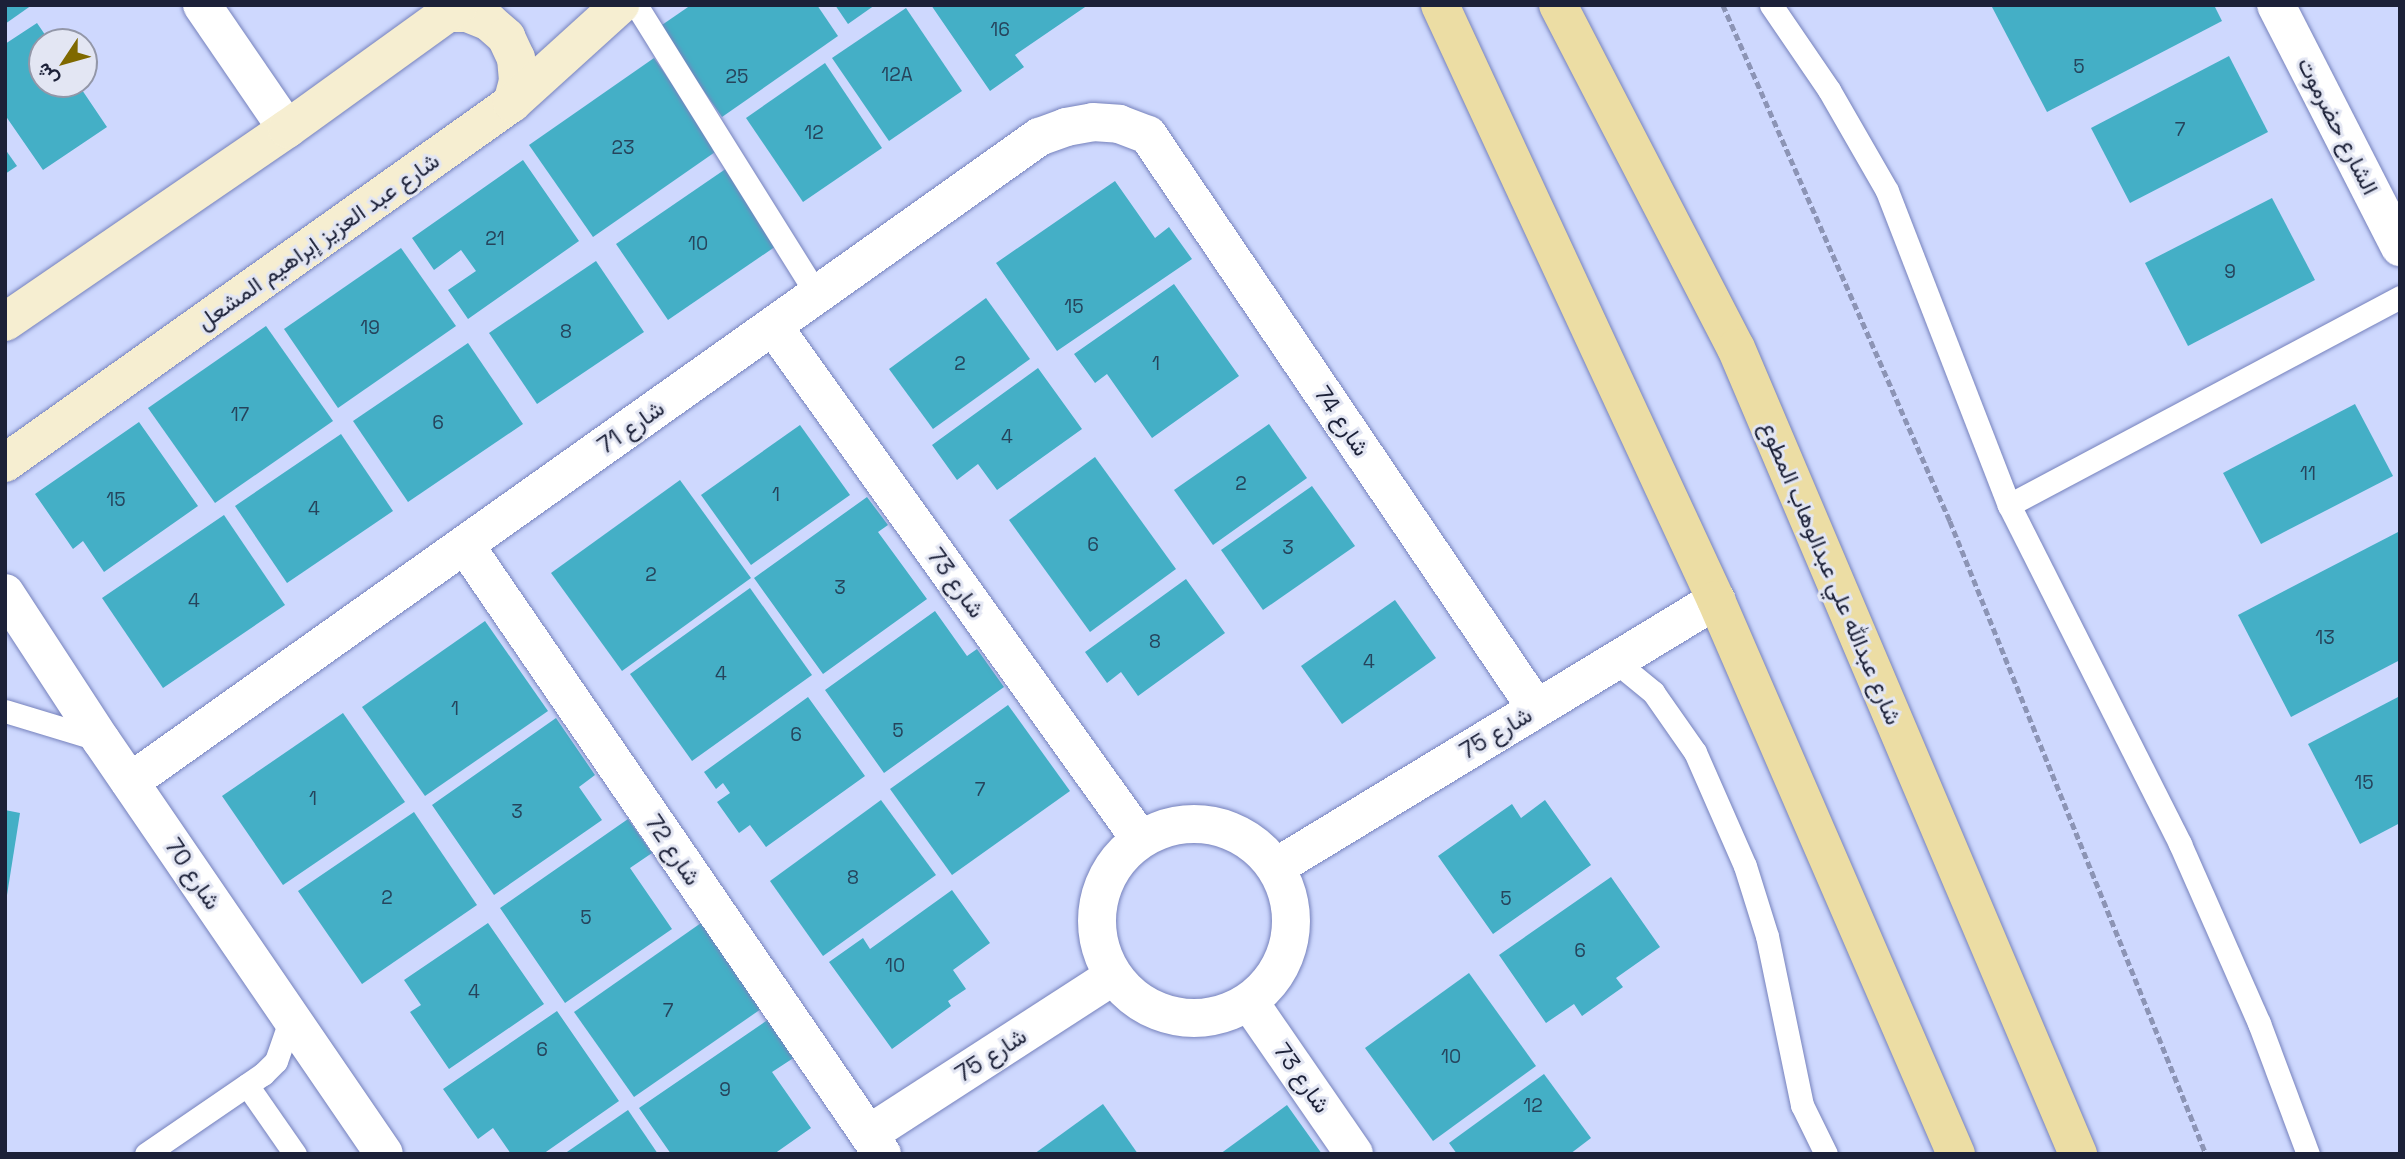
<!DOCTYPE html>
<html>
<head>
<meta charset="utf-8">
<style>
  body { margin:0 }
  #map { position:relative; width:2405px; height:1159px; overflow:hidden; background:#ced8fe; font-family:"Space Grotesk",Vazirmatn,sans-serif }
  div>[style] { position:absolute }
  .building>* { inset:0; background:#44afc6 }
  .path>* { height:4.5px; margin-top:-2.25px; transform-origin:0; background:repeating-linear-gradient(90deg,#8c94b5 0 7px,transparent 0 10.5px) }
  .roads { filter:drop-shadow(0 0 2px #7682bc) drop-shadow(0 0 2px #7682bc) }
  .lane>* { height:23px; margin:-11.5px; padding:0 11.5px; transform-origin:11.5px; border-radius:11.5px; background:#fff }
  .street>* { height:38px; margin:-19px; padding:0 19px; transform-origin:19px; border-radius:19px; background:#fff }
  .street>.ring { margin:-19px; padding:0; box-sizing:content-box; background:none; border:38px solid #fff; border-radius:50% }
  .secondary>* { height:38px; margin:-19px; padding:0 19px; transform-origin:19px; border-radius:19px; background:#f6eed1 }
  .primary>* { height:38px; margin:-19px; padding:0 19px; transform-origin:19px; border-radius:19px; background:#ecdda4 }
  span { translate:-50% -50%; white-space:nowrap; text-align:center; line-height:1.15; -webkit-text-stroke:6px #e3e6f3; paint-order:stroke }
  .number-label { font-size:19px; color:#26445c }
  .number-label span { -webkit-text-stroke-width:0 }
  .street-label { font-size:23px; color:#1c2138 }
  .frame { position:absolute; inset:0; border:7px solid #1c2138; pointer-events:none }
  .north { position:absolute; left:28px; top:28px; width:70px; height:70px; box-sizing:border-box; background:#e3e6f3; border:2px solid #9397a8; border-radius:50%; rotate:234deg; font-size:19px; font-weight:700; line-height:28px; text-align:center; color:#1c2138 }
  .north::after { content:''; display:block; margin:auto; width:24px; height:32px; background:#7f6900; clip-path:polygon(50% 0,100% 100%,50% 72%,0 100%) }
</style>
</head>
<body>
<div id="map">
  <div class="building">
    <div style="clip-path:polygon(5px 5px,32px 5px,5px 24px)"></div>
    <div style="clip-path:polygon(691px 5px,817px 5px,838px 36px,722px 117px,659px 27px)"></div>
    <div style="clip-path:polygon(835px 5px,875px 5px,848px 24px)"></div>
    <div style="clip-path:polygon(931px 5px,1088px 5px,1015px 55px,1024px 67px,990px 91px)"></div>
    <div style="clip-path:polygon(1996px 5px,2214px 5px,2222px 21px,2047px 112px,1992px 7px)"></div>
    <div style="clip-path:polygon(906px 8px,962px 91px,889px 141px,832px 58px)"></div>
    <div style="clip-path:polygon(37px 23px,50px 42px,42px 42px,42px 84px,78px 84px,107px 127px,43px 170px,5px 115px,5px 44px)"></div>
    <div style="clip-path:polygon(2229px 56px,2268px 132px,2130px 203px,2091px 128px)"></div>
    <div style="clip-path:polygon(654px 58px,718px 150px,593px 237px,529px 145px)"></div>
    <div style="clip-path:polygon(825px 63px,882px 148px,803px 202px,746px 118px)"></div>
    <div style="clip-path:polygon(5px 149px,17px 166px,5px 174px)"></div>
    <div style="clip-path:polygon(523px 160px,579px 241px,468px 319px,448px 290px,476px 271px,461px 250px,434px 270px,412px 238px)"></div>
    <div style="clip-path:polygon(727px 168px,779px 244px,668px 320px,616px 244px)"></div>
    <div style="clip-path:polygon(1115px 181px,1155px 238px,1169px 227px,1192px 259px,1057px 351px,996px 263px)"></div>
    <div style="clip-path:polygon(2272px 198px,2315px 280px,2188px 346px,2145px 263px)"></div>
    <div style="clip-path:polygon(401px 248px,456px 326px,338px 408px,284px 329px)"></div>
    <div style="clip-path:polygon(596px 261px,644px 332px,537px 404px,489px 333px)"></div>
    <div style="clip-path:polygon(1174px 284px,1239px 376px,1152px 438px,1107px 374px,1095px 383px,1074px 354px)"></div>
    <div style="clip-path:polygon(986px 298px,1030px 359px,933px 429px,889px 369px)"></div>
    <div style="clip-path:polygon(266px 326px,333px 421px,215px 503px,148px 408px)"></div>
    <div style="clip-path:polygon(468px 343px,523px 424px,408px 502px,353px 421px)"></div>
    <div style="clip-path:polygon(1038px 368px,1082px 429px,997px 490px,978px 464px,957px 480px,932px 445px)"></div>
    <div style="clip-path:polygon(2355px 404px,2393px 476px,2261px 544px,2223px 473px)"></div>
    <div style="clip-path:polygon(139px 422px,198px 506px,104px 572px,83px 541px,73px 549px,35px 494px)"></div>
    <div style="clip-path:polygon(1269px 424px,1307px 478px,1213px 545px,1174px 490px)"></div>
    <div style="clip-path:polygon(800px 425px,850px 495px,751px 565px,701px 495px)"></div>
    <div style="clip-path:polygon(341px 434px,393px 511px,287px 583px,235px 506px)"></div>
    <div style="clip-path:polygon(1095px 457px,1176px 569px,1090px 632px,1009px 520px)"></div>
    <div style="clip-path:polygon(680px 480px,751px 578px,622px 671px,551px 573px)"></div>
    <div style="clip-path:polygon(1312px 486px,1355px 546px,1263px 610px,1221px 550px)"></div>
    <div style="clip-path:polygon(867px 497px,888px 525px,878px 532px,927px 599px,823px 674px,754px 578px)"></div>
    <div style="clip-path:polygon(224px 515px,285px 605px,163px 688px,102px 598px)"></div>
    <div style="clip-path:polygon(2400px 531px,2400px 660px,2291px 717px,2238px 615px)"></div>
    <div style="clip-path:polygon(1186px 579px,1225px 633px,1138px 696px,1121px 672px,1107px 683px,1085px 652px)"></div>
    <div style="clip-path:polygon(750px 588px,812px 675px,692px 761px,630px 674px)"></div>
    <div style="clip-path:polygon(1395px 600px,1436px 658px,1342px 724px,1301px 666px)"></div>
    <div style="clip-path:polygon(935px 611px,967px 656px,977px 649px,1004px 687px,884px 773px,825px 690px)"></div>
    <div style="clip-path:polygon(485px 621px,548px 711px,425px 796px,362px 707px)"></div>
    <div style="clip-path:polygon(2400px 696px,2400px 823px,2360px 844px,2308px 744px)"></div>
    <div style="clip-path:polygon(808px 697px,865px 776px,766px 847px,750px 825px,739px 833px,717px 802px,730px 793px,723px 783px,716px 789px,704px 772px)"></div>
    <div style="clip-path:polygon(1008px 705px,1070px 791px,952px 875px,890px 789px)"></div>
    <div style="clip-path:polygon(343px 713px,405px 802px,283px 885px,222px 796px)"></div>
    <div style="clip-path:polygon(556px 718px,595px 775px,579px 787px,602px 820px,494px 895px,432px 805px)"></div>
    <div style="clip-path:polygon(881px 800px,936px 875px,823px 956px,770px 881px)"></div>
    <div style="clip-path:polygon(1545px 800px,1591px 865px,1493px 934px,1438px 856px,1512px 804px,1521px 818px)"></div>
    <div style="clip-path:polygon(5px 810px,20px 813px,7px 895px,5px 895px)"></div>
    <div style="clip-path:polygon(414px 812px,477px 905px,362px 984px,298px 891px)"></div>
    <div style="clip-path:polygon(628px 819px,652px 853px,630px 868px,672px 929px,565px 1003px,500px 908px)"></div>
    <div style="clip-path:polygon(1611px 877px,1660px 947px,1616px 978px,1623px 987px,1582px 1016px,1574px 1004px,1546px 1023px,1499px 955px)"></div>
    <div style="clip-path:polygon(952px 890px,990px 943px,953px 970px,966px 989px,948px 1001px,951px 1006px,892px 1049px,829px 962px,863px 938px,870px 949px)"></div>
    <div style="clip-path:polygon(488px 923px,544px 1004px,449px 1069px,410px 1012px,421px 1005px,404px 980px)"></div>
    <div style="clip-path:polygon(701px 923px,761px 1009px,634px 1097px,574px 1012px)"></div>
    <div style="clip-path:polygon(1469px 973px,1536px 1066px,1433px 1141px,1365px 1048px)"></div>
    <div style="clip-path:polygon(557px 1011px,619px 1101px,543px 1154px,511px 1154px,493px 1128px,478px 1139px,443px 1089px)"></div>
    <div style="clip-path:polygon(769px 1019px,795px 1057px,772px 1072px,811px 1128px,774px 1154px,671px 1154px,639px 1108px)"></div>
    <div style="clip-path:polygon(1544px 1074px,1591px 1138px,1570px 1154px,1457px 1154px,1449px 1143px)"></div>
    <div style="clip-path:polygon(1103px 1104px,1138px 1154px,1034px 1154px)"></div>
    <div style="clip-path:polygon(1287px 1105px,1322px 1154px,1220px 1154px)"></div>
    <div style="clip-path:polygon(628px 1110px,658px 1154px,564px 1154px)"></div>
  </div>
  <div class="path">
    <div style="left:1723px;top:5px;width:564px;rotate:66.25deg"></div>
    <div style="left:1950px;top:521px;width:683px;rotate:67.98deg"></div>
  </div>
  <div class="roads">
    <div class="lane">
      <div style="left:636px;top:5px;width:342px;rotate:58deg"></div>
      <div style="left:1771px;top:5px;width:103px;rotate:55.7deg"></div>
      <div style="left:1829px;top:90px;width:116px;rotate:60.1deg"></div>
      <div style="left:1887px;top:191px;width:337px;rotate:68.8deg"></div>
      <div style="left:2009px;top:505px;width:380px;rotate:63.2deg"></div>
      <div style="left:2180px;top:844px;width:196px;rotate:66.2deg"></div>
      <div style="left:2259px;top:1023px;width:140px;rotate:69.5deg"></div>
      <div style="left:2009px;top:505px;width:443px;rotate:-28deg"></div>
      <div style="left:1608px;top:665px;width:12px"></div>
      <div style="left:1620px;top:665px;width:43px;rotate:39.3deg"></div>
      <div style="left:1653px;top:692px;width:73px;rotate:55deg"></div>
      <div style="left:1695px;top:752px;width:124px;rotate:66.3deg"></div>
      <div style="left:1745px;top:866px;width:73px;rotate:72.6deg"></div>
      <div style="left:1767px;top:936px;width:173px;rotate:78.3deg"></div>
      <div style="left:1802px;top:1105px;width:55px;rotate:63.9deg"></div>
      <div style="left:5px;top:711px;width:100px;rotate:16.8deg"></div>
      <div style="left:247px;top:1085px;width:84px;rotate:55.2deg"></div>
      <div style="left:146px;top:1154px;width:142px;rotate:-34.4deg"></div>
      <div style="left:263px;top:1074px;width:18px;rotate:-45deg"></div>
      <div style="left:276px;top:1061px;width:46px;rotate:-70.8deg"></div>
    </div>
    <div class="street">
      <div style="left:202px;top:5px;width:150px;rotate:55.6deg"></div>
      <div style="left:2276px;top:5px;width:272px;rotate:62.9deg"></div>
      <div style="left:773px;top:326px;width:631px;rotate:54.42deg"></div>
      <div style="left:465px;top:545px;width:738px;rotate:55.6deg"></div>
      <div style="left:5px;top:593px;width:176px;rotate:56.9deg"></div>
      <div style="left:101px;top:740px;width:501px;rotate:55.64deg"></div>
      <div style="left:130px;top:782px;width:1115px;rotate:-35.36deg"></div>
      <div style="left:1039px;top:137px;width:29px;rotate:-20deg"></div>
      <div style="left:1066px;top:127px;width:27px;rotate:-10deg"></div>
      <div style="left:1093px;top:122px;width:26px;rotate:4deg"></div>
      <div style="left:1119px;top:124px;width:31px;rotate:21deg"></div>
      <div style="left:1148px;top:135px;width:692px;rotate:55.9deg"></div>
      <div class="ring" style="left:1097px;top:824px;width:156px;height:156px"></div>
      <div style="left:1276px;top:867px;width:515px;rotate:-31.25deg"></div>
      <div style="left:1250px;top:1003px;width:183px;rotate:55.4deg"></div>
      <div style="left:869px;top:1134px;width:291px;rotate:-32.9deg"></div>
    </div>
    <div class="secondary">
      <div style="left:448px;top:13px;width:19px"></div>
      <div style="left:467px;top:13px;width:24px;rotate:22deg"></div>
      <div style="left:489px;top:22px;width:23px;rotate:41deg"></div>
      <div style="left:506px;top:37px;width:23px;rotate:65deg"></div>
      <div style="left:516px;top:58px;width:23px;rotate:85deg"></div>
      <div style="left:518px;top:81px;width:23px;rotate:105deg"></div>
      <div style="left:5px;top:322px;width:342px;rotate:-34.4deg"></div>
      <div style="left:287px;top:129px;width:212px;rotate:-35.8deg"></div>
      <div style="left:5px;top:463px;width:622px;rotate:-35.38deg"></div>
      <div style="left:512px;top:103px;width:146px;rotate:-42.2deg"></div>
    </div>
    <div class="primary">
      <div style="left:1440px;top:5px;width:656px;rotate:65.12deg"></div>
      <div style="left:1716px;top:600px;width:604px;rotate:66.58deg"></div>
      <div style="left:1558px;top:5px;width:386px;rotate:62.6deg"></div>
      <div style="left:1736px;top:348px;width:876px;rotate:67.01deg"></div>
    </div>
  </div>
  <div class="number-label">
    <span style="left:1000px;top:30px">16</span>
    <span style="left:2079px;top:67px">5</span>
    <span style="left:897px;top:75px">12A</span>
    <span style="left:737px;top:77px">25</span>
    <span style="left:2180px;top:130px">7</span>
    <span style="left:814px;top:133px">12</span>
    <span style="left:623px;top:148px">23</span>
    <span style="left:495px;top:239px">21</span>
    <span style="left:698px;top:244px">10</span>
    <span style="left:2230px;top:272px">9</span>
    <span style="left:1074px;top:307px">15</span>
    <span style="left:370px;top:328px">19</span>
    <span style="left:566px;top:332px">8</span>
    <span style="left:960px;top:364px">2</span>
    <span style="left:1156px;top:364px">1</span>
    <span style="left:240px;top:415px">17</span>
    <span style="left:438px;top:423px">6</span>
    <span style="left:1007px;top:437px">4</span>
    <span style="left:2308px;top:474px">11</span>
    <span style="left:1241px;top:484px">2</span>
    <span style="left:776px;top:495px">1</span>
    <span style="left:116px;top:500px">15</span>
    <span style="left:314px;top:509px">4</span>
    <span style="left:1093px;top:545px">6</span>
    <span style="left:1288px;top:548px">3</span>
    <span style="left:651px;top:575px">2</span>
    <span style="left:840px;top:588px">3</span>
    <span style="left:194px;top:601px">4</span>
    <span style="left:2325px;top:638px">13</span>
    <span style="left:1155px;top:642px">8</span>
    <span style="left:1369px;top:662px">4</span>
    <span style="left:721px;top:674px">4</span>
    <span style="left:455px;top:709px">1</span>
    <span style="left:898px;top:731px">5</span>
    <span style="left:796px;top:735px">6</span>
    <span style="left:2364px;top:783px">15</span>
    <span style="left:980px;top:790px">7</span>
    <span style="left:313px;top:799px">1</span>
    <span style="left:517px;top:812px">3</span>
    <span style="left:853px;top:878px">8</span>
    <span style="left:387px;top:898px">2</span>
    <span style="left:1506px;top:899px">5</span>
    <span style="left:586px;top:918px">5</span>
    <span style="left:1580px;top:951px">6</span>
    <span style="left:895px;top:966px">10</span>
    <span style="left:474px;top:992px">4</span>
    <span style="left:668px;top:1011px">7</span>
    <span style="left:542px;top:1050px">6</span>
    <span style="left:1451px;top:1057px">10</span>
    <span style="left:725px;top:1090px">9</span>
    <span style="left:1533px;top:1106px">12</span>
  </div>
  <div class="street-label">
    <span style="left:2338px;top:126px;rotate:63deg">الشارع حضرموت</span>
    <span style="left:318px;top:241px;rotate:-35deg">شارع عبد العزيز إبراهيم المشعل</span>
    <span style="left:1342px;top:421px;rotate:56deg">شارع 74</span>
    <span style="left:631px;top:427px;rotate:-35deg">شارع 71</span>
    <span style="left:1831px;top:573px;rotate:67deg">شارع عبدالله علي عبدالوهاب المطوع</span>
    <span style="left:956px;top:583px;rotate:54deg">شارع 73</span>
    <span style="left:1496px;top:733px;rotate:-31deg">شارع 75</span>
    <span style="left:673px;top:850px;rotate:56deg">شارع 72</span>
    <span style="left:193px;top:874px;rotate:56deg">شارع 70</span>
    <span style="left:991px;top:1055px;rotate:-33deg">شارع 75</span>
    <span style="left:1302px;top:1078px;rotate:55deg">شارع 73</span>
  </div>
  <div class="frame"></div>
  <div class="north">ش</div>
</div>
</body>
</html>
